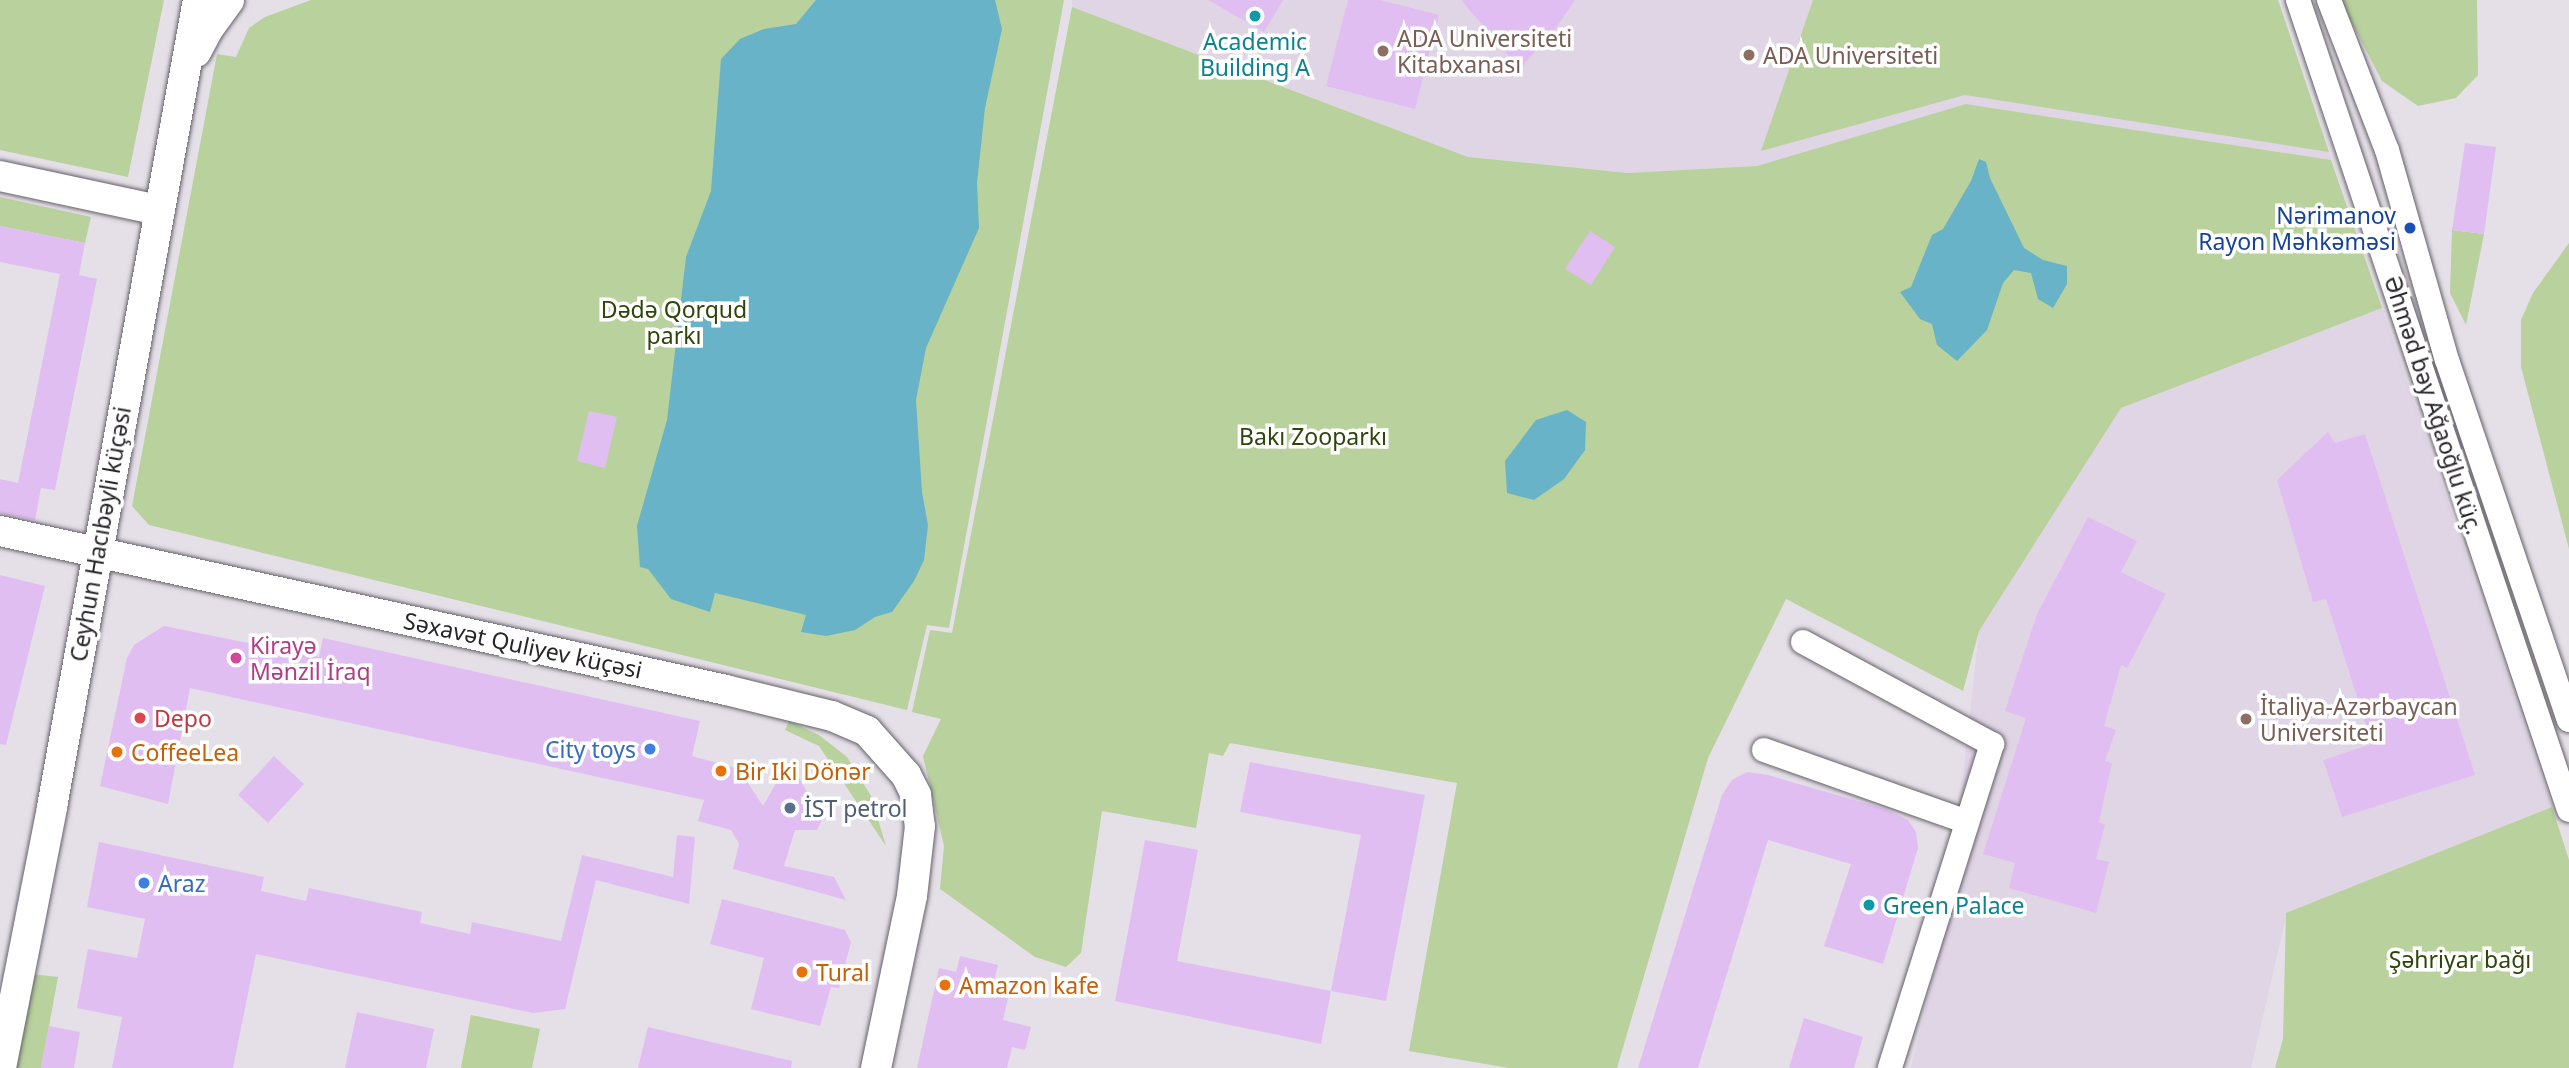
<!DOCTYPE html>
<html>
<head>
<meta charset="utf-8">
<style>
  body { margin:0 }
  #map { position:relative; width:2569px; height:1068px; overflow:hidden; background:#e5dfe8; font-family:"Noto Sans",sans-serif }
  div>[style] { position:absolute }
  .built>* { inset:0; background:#e0d5e5 }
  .green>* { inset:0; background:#b8d19d }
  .water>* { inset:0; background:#68b3c7 }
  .building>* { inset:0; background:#e1bef2 }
  .roads { filter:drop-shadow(0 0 2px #666169) drop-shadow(0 0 2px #666169) }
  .minor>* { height:24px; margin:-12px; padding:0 12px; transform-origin:12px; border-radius:12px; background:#fff }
  .major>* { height:30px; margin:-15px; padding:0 15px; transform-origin:15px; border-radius:15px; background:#fff }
  .dots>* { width:19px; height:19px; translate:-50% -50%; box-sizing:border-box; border:4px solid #fff; border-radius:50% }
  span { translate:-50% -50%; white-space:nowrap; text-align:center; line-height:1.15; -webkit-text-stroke:7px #fff; paint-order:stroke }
  .education-label { font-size:23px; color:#785e54 }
  .left { translate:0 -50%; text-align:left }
  .culture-label { font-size:23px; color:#0d838f }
  .transit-label { font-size:23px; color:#164399 }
  .right { translate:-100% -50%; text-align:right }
  .park-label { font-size:23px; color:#2e4609 }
  .street-label { font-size:23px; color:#282529 }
  .hotel-label { font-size:23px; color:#b23c85 }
  .health-label { font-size:23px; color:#be3a42 }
  .shop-label { font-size:23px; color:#366cbe }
  .food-label { font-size:23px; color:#c56008 }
  .service-label { font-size:23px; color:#4e5e75 }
</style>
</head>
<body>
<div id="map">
  <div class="built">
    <div style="clip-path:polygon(1072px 0,2278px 0,2331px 160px,1966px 104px,1757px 166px,1628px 173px,1468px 157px,1072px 7px)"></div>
    <div style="clip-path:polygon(2382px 308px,2552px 807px,2287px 913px,2251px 1068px,1911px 1068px,1947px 921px,1979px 631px,2121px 408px)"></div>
  </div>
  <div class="green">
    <div style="clip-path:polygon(0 0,164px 0,128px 177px,0 150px)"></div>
    <div style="clip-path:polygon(311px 0,1064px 0,949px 628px,927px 625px,907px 710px,149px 525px,132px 506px,217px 54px,236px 57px,249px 28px,265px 17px)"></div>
    <div style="clip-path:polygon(1813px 0,2278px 0,2329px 152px,1965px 95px,1761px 151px)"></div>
    <div style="clip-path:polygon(2340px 0,2477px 0,2478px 75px,2456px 98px,2418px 106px,2382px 81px)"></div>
    <div style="clip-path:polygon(1072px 7px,1468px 157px,1628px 173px,1757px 166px,1966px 104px,2331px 160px,2382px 308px,2121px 408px,1979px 631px,1963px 691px,1786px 599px,1708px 758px,1617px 1068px,1509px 1068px,1409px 1051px,1457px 783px,1230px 743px,1223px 756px,1209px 753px,1196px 828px,1102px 811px,1081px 953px,1066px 967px,1035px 957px,940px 889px,944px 846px,923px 756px,941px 719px,912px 712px,930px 630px,952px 633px)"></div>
    <div style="clip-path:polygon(0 197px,91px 217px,85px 243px,0 226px)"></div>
    <div style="clip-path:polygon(2452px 230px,2484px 234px,2466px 325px,2450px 293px)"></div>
    <div style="clip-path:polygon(2569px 243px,2569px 549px,2521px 367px,2521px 320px,2533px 293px)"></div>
    <div style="clip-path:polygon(789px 721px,819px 735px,847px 757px,871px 796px,886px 846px,819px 746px,785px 730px)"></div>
    <div style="clip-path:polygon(2552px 807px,2569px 860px,2569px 1068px,2275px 1068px,2283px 1039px,2286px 913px)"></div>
    <div style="clip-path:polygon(32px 974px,58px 977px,49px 1026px,41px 1068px,14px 1068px)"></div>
    <div style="clip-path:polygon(471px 1015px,540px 1029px,532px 1068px,461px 1068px)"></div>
  </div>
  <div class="water">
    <div style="clip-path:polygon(816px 0,995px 0,1002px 29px,985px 108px,977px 183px,979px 228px,926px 348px,916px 400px,922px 492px,928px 525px,924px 560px,914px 581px,892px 612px,875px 617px,855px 630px,826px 636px,801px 632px,806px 615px,715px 593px,710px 612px,671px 599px,648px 569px,640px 567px,637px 526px,667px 420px,686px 257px,711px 191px,721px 59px,740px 39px,764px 29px,796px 24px)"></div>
    <div style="clip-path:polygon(1979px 159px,1986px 162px,1990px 178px,2024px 248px,2043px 260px,2067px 266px,2067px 284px,2053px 308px,2038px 299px,2031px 273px,2014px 270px,2003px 283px,1987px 330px,1957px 361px,1937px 345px,1932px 324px,1920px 319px,1900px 292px,1911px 287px,1932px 235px,1943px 229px,1971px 181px)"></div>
    <div style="clip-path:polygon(1567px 410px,1586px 422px,1585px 450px,1564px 479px,1534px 500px,1507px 493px,1505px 461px,1536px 420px)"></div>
  </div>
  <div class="building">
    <div style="clip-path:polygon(1208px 0,1283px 0,1264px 32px)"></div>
    <div style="clip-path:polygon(1348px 0,1380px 0,1439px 15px,1415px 109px,1326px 86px)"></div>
    <div style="clip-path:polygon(1461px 0,1575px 0,1556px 28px,1520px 69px)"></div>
    <div style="clip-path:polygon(2465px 143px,2496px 147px,2484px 234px,2452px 230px)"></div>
    <div style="clip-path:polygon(0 226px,85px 243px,79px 275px,97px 279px,55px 490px,41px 488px,35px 520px,0 513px,0 479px,18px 483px,60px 274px,0 262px)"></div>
    <div style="clip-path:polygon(1590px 231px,1615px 247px,1591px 285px,1565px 269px)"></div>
    <div style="clip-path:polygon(589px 411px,617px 417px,605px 468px,577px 461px)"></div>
    <div style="clip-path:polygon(2328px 432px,2335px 443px,2365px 434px,2475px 775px,2342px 817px,2323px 760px,2372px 744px,2326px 599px,2313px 602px,2277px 480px)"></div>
    <div style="clip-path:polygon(2088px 517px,2137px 541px,2121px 572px,2166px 594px,2127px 668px,2121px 665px,2104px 726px,2116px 730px,2105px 761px,2112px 763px,2099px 822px,2105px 825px,2096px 859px,2109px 862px,2096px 913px,2009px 888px,2015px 863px,1983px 854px,2026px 718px,2005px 711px,2037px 614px)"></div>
    <div style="clip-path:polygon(0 575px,45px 586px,6px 745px,0 744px)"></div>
    <div style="clip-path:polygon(164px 626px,319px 657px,323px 638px,700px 721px,692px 756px,739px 769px,763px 806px,783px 771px,796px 772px,822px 820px,817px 830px,795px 830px,784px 866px,834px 877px,846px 900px,733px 869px,739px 844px,731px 830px,698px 821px,704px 800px,190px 688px,168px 804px,100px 786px,127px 658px,134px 645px)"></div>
    <div style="clip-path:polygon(274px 756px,304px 784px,268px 823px,238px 795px)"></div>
    <div style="clip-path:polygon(1250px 762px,1425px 795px,1386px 1001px,1331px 991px,1361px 835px,1240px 812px)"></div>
    <div style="clip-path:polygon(1747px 772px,1768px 775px,1885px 809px,1908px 820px,1916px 832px,1918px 848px,1883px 964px,1824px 946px,1851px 864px,1768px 840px,1698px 1068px,1638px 1068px,1722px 795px,1732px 780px)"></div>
    <div style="clip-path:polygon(677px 835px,695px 837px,689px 904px,596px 880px,565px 1009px,533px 1013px,256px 954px,233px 1068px,112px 1068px,122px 1017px,77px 1008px,88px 949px,137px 958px,145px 919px,87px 907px,99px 842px,264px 877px,261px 891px,306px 901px,309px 888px,422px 912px,420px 923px,470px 934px,472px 922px,561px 941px,582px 855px,673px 877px)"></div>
    <div style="clip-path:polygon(1145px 840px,1198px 850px,1177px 961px,1331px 991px,1321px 1044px,1115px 1001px)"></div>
    <div style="clip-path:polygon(722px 899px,845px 930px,851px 942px,839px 988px,831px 987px,820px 1026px,751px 1009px,764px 958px,710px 944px)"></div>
    <div style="clip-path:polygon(960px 956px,998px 965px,994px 981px,1011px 985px,1003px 1020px,1031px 1027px,1025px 1050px,1012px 1047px,1007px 1068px,917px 1068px,939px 968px,956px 972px)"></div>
    <div style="clip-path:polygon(357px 1012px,434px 1029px,426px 1068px,345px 1068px)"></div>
    <div style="clip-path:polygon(1804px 1018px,1863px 1037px,1854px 1068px,1789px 1068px)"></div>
    <div style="clip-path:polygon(49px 1026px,80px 1032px,74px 1068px,41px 1068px)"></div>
    <div style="clip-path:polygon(648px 1027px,792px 1061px,791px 1068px,638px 1068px)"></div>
  </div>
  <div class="roads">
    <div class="minor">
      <div style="left:2298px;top:0;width:854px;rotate:71.5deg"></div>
      <div style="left:2329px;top:0;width:161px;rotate:68.9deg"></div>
      <div style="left:2387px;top:150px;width:218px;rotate:74.1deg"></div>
      <div style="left:2447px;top:360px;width:380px;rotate:71.3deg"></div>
      <div style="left:1803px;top:642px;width:215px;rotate:28.4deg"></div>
      <div style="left:1992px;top:744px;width:340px;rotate:107.5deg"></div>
      <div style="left:1764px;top:750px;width:215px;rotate:19.5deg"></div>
    </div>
    <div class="major">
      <div style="left:196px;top:52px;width:27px;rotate:-62deg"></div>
      <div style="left:209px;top:28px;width:34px;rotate:-54deg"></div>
      <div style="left:0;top:176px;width:163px;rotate:12.1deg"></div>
      <div style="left:0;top:531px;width:743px;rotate:12.35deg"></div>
      <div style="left:726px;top:690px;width:109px;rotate:13.8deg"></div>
      <div style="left:832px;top:716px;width:38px;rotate:23deg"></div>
      <div style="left:867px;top:731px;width:59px;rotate:48.4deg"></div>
      <div style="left:906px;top:775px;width:22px;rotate:63deg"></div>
      <div style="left:916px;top:795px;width:31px;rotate:83deg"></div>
      <div style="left:920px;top:826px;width:70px;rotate:96.5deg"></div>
      <div style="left:912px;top:896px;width:176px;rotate:101.8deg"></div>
      <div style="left:1px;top:1068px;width:266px;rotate:-78.9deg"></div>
      <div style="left:52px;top:807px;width:820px;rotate:-79.75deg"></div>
    </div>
  </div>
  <div class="dots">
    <div style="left:1255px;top:16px;background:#0f9aa8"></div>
    <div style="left:1383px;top:51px;background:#8d6e63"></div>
    <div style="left:1749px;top:55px;background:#8d6e63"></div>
    <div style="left:2410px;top:228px;background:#1a4fb4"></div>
    <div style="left:236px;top:658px;background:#d1479c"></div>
    <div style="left:140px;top:718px;background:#e0444e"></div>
    <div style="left:2246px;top:719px;background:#8d6e63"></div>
    <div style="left:650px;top:749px;background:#3f7fe0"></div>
    <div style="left:117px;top:752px;background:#e8710a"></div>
    <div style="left:721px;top:771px;background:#e8710a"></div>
    <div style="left:790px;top:808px;background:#5c6f8a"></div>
    <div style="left:144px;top:883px;background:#3f7fe0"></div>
    <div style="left:1869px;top:905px;background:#0f9aa8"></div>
    <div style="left:802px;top:972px;background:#e8710a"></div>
    <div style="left:945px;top:985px;background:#e8710a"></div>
  </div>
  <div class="education-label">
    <span class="left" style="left:1397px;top:51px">ADA Universiteti<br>Kitabxanası</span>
    <span class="left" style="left:1763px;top:55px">ADA Universiteti</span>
    <span class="left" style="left:2260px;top:719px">İtaliya-Azərbaycan<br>Universiteti</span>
  </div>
  <div class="culture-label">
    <span style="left:1255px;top:54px">Academic<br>Building A</span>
    <span class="left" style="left:1883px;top:905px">Green Palace</span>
  </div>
  <div class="transit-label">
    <span class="right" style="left:2396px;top:228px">Nərimanov<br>Rayon Məhkəməsi</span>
  </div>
  <div class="park-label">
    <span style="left:674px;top:322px">Dədə Qorqud<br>parkı</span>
    <span style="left:1313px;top:436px">Bakı Zooparkı</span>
    <span style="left:2460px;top:959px">Şəhriyar bağı</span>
  </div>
  <div class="street-label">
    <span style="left:2434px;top:405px;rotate:72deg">Əhməd bəy Ağaoğlu küç.</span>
    <span style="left:100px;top:534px;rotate:-80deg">Ceyhun Hacıbəyli küçəsi</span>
    <span style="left:523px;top:645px;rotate:12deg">Səxavət Quliyev küçəsi</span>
  </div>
  <div class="hotel-label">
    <span class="left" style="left:250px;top:658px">Kirayə<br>Mənzil İraq</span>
  </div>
  <div class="health-label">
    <span class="left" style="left:154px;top:718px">Depo</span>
  </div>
  <div class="shop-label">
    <span class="right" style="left:636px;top:749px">City toys</span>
    <span class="left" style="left:158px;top:883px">Araz</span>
  </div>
  <div class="food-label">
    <span class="left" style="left:131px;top:752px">CoffeeLea</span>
    <span class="left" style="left:735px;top:771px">Bir Iki Dönər</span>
    <span class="left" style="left:816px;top:972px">Tural</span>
    <span class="left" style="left:959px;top:985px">Amazon kafe</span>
  </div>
  <div class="service-label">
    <span class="left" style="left:804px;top:808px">İST petrol</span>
  </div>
</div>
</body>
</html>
